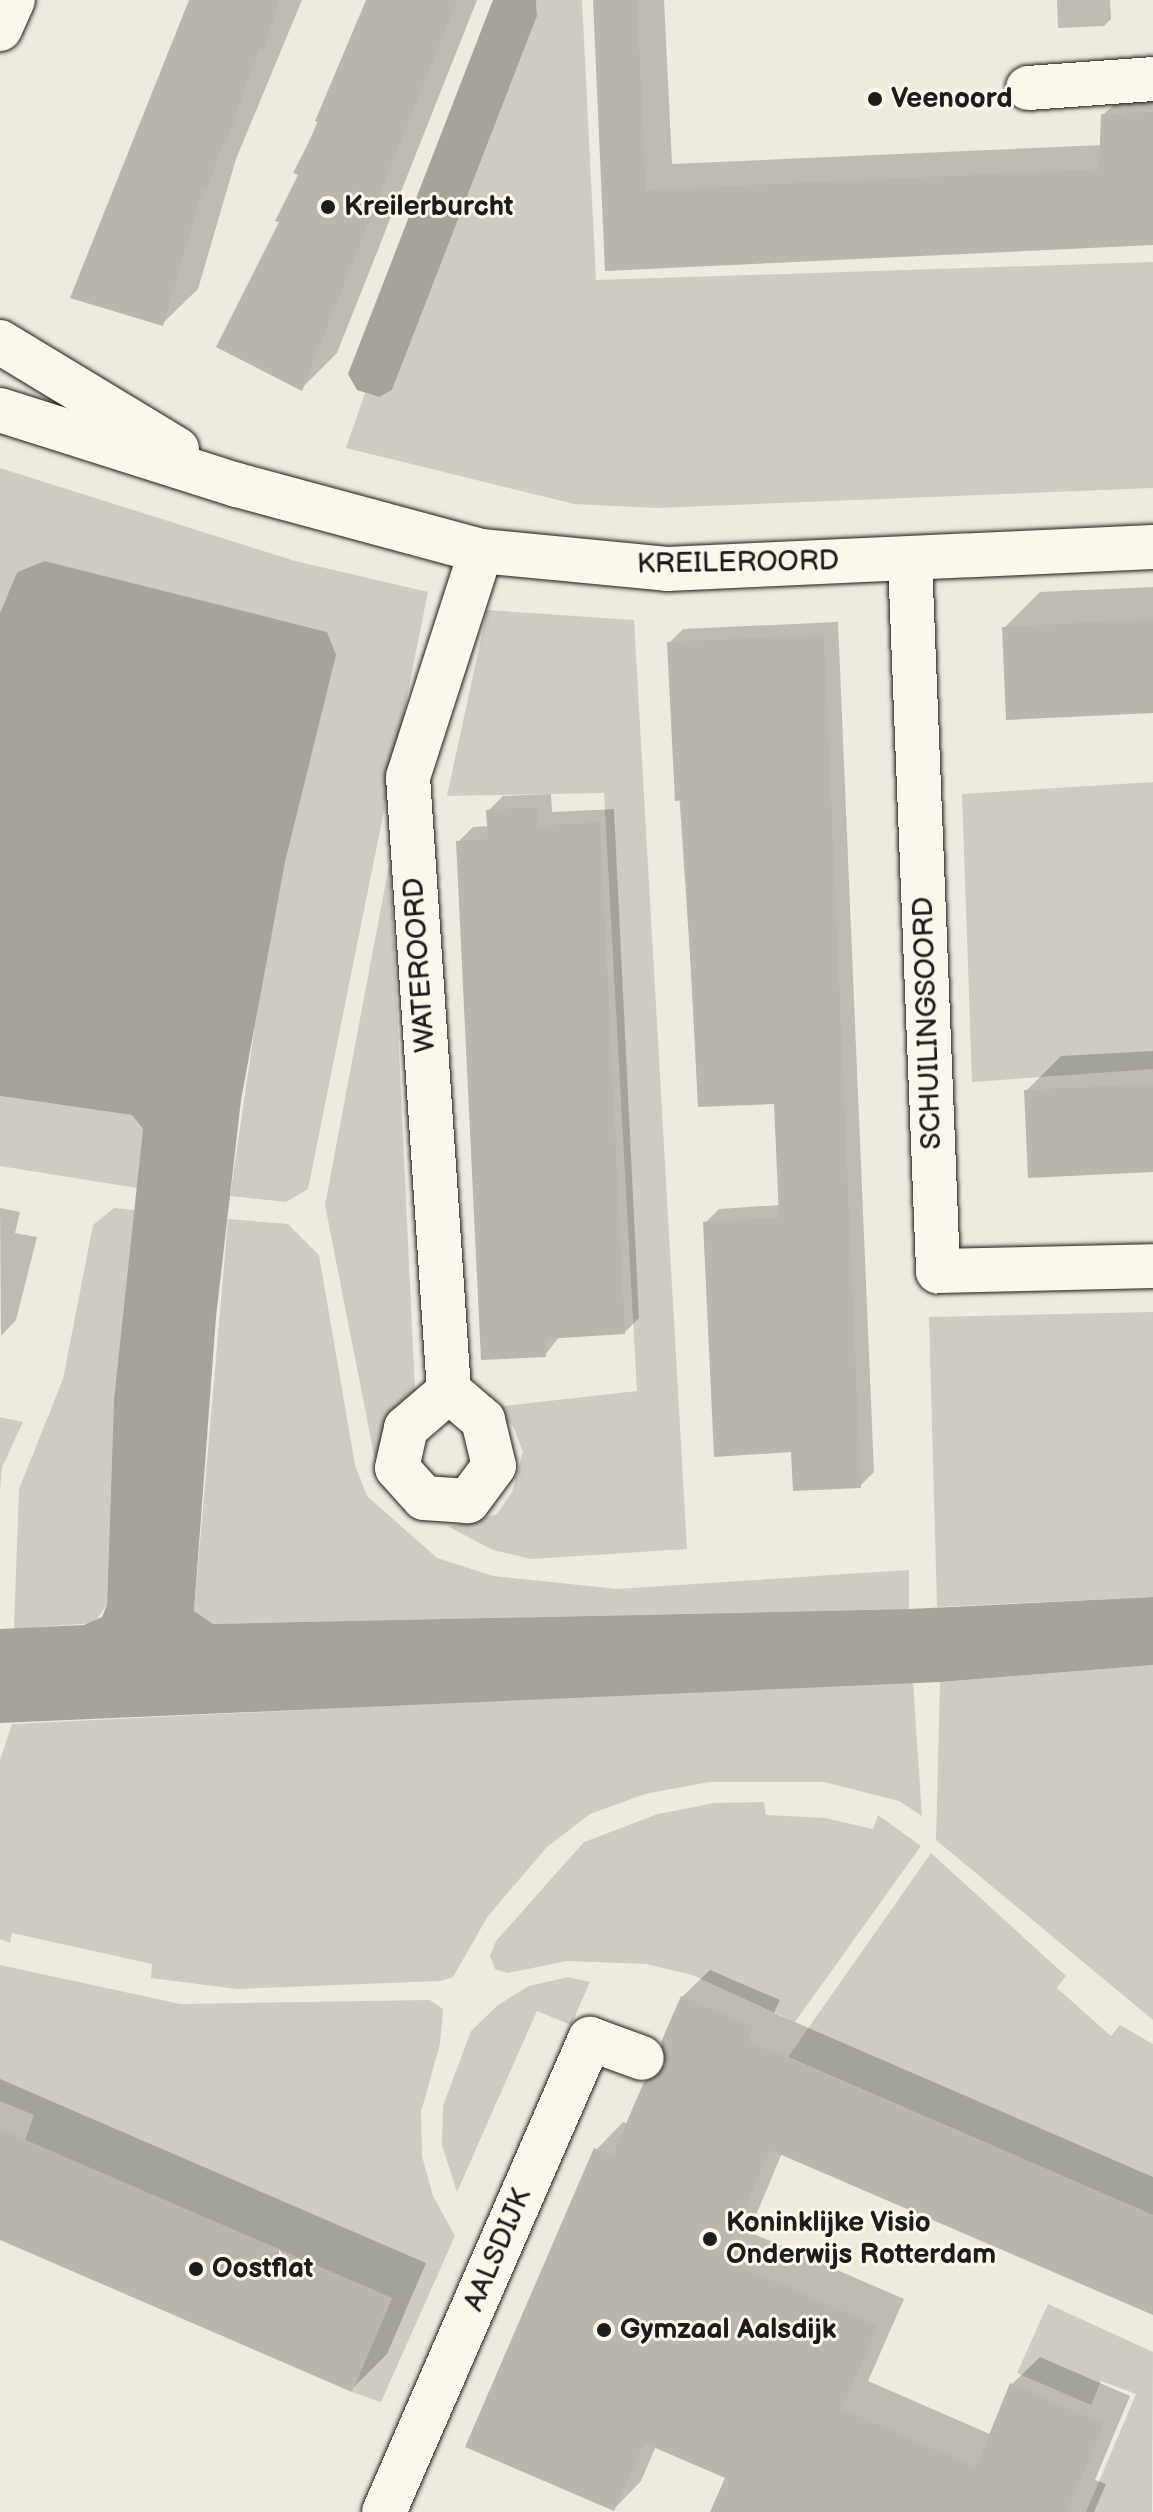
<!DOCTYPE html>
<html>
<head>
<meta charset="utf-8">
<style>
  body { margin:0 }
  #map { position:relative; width:1153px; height:2512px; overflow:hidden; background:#eeeadf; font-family:"Balsamiq Sans",sans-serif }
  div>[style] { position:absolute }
  .green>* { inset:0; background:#ceccc2 }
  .water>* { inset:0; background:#a6a39d }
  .shadow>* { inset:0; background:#0003 }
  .building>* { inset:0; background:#b9b6af }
  .roads { filter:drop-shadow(0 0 2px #1c1c1c) drop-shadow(0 0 2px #1c1c1c) }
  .minor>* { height:44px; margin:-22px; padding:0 22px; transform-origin:22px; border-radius:22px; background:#fbf7ec }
  .major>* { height:44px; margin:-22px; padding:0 22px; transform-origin:22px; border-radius:22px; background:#fbf7ec }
  .dots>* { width:22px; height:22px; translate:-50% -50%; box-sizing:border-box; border:4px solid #fbf7ec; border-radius:50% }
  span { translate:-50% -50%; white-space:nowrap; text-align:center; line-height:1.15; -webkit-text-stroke:6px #fbf7ec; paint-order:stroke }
  .poi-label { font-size:28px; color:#1c1c1c; font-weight:700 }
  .left { translate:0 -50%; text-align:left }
  .street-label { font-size:28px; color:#1c1c1c }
</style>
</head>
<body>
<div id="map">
  <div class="green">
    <div style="clip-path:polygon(536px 0,582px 0,596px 280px,1153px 262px,1153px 488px,656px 508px,574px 504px,346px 448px,365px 393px,379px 397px,392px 390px,537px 16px)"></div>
    <div style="clip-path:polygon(0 468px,295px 561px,428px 592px,308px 1189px,286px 1202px,230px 1196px,264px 964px,327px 632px,45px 561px,17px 572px,0 613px)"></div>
    <div style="clip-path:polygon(487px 610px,634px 620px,687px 1549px,531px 1559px,493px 1550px,449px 1527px,497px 1514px,512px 1492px,523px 1452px,513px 1426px,486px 1408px,637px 1391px,604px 793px,447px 796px)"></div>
    <div style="clip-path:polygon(1153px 782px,1153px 1069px,972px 1082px,962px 794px)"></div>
    <div style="clip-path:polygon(390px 860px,415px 1391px,388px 1420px,375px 1460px,325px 1205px)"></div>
    <div style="clip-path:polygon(0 1096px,133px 1115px,143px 1129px,137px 1188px,0 1166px)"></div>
    <div style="clip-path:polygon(114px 1208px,135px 1210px,114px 1399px,107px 1605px,94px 1623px,14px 1629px,19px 1489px,63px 1379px,93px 1225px)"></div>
    <div style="clip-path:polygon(228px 1219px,288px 1224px,319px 1255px,355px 1465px,367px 1496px,437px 1558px,493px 1576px,617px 1589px,909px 1570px,909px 1609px,212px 1624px,194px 1611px)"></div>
    <div style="clip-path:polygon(1153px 1312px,1153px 1597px,937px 1607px,929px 1317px)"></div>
    <div style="clip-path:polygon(0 1417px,23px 1422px,2px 1467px,0 1492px)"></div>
    <div style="clip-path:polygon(1153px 1665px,1153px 2020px,936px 1840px,940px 1682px)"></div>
    <div style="clip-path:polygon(913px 1681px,922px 1816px,899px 1801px,824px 1782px,709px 1782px,645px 1794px,590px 1814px,547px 1847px,488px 1916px,453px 1977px,441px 1981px,237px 1989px,151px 1978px,152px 1964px,12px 1933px,10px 1943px,0 1939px,0 1760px,12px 1724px)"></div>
    <div style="clip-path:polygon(764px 1802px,766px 1815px,825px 1818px,873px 1829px,878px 1815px,921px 1846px,795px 2022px,692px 1975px,646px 1964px,567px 1961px,508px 1973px,495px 1969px,490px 1956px,496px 1941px,584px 1842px,658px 1814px,714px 1803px)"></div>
    <div style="clip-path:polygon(931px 1853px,1066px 1976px,1057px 1988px,1111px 2036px,1120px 2025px,1153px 2044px,1153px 2215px,788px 2057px)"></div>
    <div style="clip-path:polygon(0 1965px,180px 2004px,430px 2000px,443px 2009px,440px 2044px,421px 2112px,422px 2156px,433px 2196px,455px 2236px,381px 2402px,352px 2392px,392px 2298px,25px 2140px,34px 2115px,0 2101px)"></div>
    <div style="clip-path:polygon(568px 1977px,590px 1982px,571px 2025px,537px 2011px,457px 2192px,442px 2145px,443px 2106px,471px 2031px,498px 2005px,529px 1986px)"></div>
    <div style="clip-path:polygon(1048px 2304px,1153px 2352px,1152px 2512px,1086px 2512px,1136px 2394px,1101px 2381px,1091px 2405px,1017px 2373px)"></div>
  </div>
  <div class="water">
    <div style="clip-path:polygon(493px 0,536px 0,537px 16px,392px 390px,379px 397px,357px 390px,348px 374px)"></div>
    <div style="clip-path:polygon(45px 561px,327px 632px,336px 655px,285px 862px,241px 1100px,216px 1317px,194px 1611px,213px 1624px,909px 1609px,1153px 1597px,1153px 1665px,940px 1682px,0 1723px,0 1629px,84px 1625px,102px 1617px,107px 1605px,114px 1399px,143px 1129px,132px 1115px,0 1096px,0 613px,17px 572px)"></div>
  </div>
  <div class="shadow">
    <div style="clip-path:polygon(191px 0,302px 0,236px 159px,198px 289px,162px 324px)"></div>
    <div style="clip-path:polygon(369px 0,477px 0,337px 353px,302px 388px,281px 221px,300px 174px,296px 172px)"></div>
    <div style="clip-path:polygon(595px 0,664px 0,672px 164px,1102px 145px,1103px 115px,1130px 88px,1153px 88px,1153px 243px,607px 269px)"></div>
    <div style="clip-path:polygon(1057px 0,1110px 0,1111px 19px,1104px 26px,1058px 28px)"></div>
    <div style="clip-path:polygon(1153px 587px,1153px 711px,1004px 628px,1040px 592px)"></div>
    <div style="clip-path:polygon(838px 622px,874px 1472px,860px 1486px,793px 1450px,705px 1223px,719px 1209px,781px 1205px,776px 1102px,700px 1104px,669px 643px,683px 629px)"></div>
    <div style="clip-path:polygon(551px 794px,552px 812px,614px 809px,639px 1318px,624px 1333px,560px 1336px,545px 1355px,458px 842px,473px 827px,489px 826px,488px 811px,503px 796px)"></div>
    <div style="clip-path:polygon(1153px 1051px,1153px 1170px,1026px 1091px,1061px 1056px)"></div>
    <div style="clip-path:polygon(0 1208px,20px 1212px,15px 1233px,37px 1237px,16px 1320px,1px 1336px)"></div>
    <div style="clip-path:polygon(710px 1970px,780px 2000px,774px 2013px,1153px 2177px,1153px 2312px,782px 2153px,749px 2232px,904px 2299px,868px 2381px,992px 2435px,1012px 2384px,1040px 2357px,1130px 2396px,1095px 2480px,1106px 2484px,1094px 2512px,712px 2512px,728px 2477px,656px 2446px,641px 2481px,614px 2509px,596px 2150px,623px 2122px,628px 2124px,645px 2084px,666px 2063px,682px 1997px)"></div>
    <div style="clip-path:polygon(0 2079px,426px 2263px,387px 2354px,352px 2389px,0 2237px)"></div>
  </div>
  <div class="building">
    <div style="clip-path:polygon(189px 0,279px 0,264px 51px,259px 49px,226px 144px,223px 142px,207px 191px,203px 189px,163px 326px,70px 298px)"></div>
    <div style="clip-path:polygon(366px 0,457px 0,302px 391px,216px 347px,279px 222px,275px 221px,298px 175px,293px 173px,319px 122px,315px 121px)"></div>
    <div style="clip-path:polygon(593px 0,637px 0,646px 190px,1099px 169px,1101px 114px,1153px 112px,1153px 245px,605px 271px)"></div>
    <div style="clip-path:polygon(1153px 619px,1153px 713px,1006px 720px,1002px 627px)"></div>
    <div style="clip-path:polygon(824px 635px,861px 1488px,793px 1491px,791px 1452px,714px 1457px,703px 1222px,779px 1217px,774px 1104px,698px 1107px,682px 800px,675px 801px,667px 642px)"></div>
    <div style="clip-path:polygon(537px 807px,538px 826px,600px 822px,625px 1334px,545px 1339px,546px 1357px,481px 1360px,456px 841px,488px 839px,486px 810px)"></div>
    <div style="clip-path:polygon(1153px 1084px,1153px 1172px,1028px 1178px,1024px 1090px)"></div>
    <div style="clip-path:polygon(681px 1996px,754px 2027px,748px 2041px,1153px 2215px,1153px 2315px,770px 2150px,723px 2259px,878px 2326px,842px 2409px,976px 2467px,1010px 2383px,1104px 2424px,1067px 2512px,710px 2512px,725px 2478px,644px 2443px,614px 2511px,465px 2447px,594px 2148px,612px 2156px,644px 2082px,665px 2067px,661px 2042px)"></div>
    <div style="clip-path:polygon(0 2129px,392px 2298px,352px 2392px,0 2240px)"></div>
  </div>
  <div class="roads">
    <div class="minor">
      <div style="left:1028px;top:88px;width:125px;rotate:-4.1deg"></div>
      <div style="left:0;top:342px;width:207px;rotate:31.2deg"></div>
      <div style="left:0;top:410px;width:249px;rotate:17.6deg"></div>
      <div style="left:237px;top:485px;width:253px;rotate:15.1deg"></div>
      <div style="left:481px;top:551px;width:187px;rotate:5.5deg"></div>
      <div style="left:667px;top:569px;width:486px;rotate:-2.6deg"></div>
      <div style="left:910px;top:560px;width:712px;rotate:87.74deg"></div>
      <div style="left:938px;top:1271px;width:215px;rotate:-1.3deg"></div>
      <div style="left:449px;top:1391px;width:45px;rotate:40.5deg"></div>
      <div style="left:483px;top:1420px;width:47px;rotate:76.6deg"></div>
      <div style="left:494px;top:1466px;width:44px;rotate:126.6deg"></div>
      <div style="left:468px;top:1501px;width:44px;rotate:-176.1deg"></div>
      <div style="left:424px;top:1498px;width:40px;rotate:-132deg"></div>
      <div style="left:397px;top:1468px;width:41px;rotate:-77.3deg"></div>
      <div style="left:406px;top:1428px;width:57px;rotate:-40.7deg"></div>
      <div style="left:449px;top:1391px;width:615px;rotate:-93.82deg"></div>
      <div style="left:408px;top:777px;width:237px;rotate:-72.1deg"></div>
      <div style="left:384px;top:2512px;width:516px;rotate:-66.47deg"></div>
      <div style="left:590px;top:2039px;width:55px;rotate:20.1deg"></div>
    </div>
    <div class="major">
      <div style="left:0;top:29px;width:32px;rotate:-66deg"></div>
    </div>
  </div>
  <div class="dots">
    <div style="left:875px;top:99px;background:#1c1c1c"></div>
    <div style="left:328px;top:207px;background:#1c1c1c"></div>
    <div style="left:710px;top:2239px;background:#1c1c1c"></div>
    <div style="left:196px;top:2269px;background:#1c1c1c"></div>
    <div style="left:604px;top:2330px;background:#1c1c1c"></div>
  </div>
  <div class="poi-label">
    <span class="left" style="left:891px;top:99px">Veenoord</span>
    <span class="left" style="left:344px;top:207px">Kreilerburcht</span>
    <span class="left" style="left:726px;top:2239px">Koninklijke Visio<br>Onderwijs Rotterdam</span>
    <span class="left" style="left:212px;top:2269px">Oostflat</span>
    <span class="left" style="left:620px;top:2330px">Gymzaal Aalsdijk</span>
  </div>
  <div class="street-label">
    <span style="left:738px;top:563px;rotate:-1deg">KREILEROORD</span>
    <span style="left:420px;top:965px;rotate:-94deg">WATEROORD</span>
    <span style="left:928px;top:1023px;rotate:-92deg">SCHUILINGSOORD</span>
    <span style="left:498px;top:2250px;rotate:-67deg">AALSDIJK</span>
  </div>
</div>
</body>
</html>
